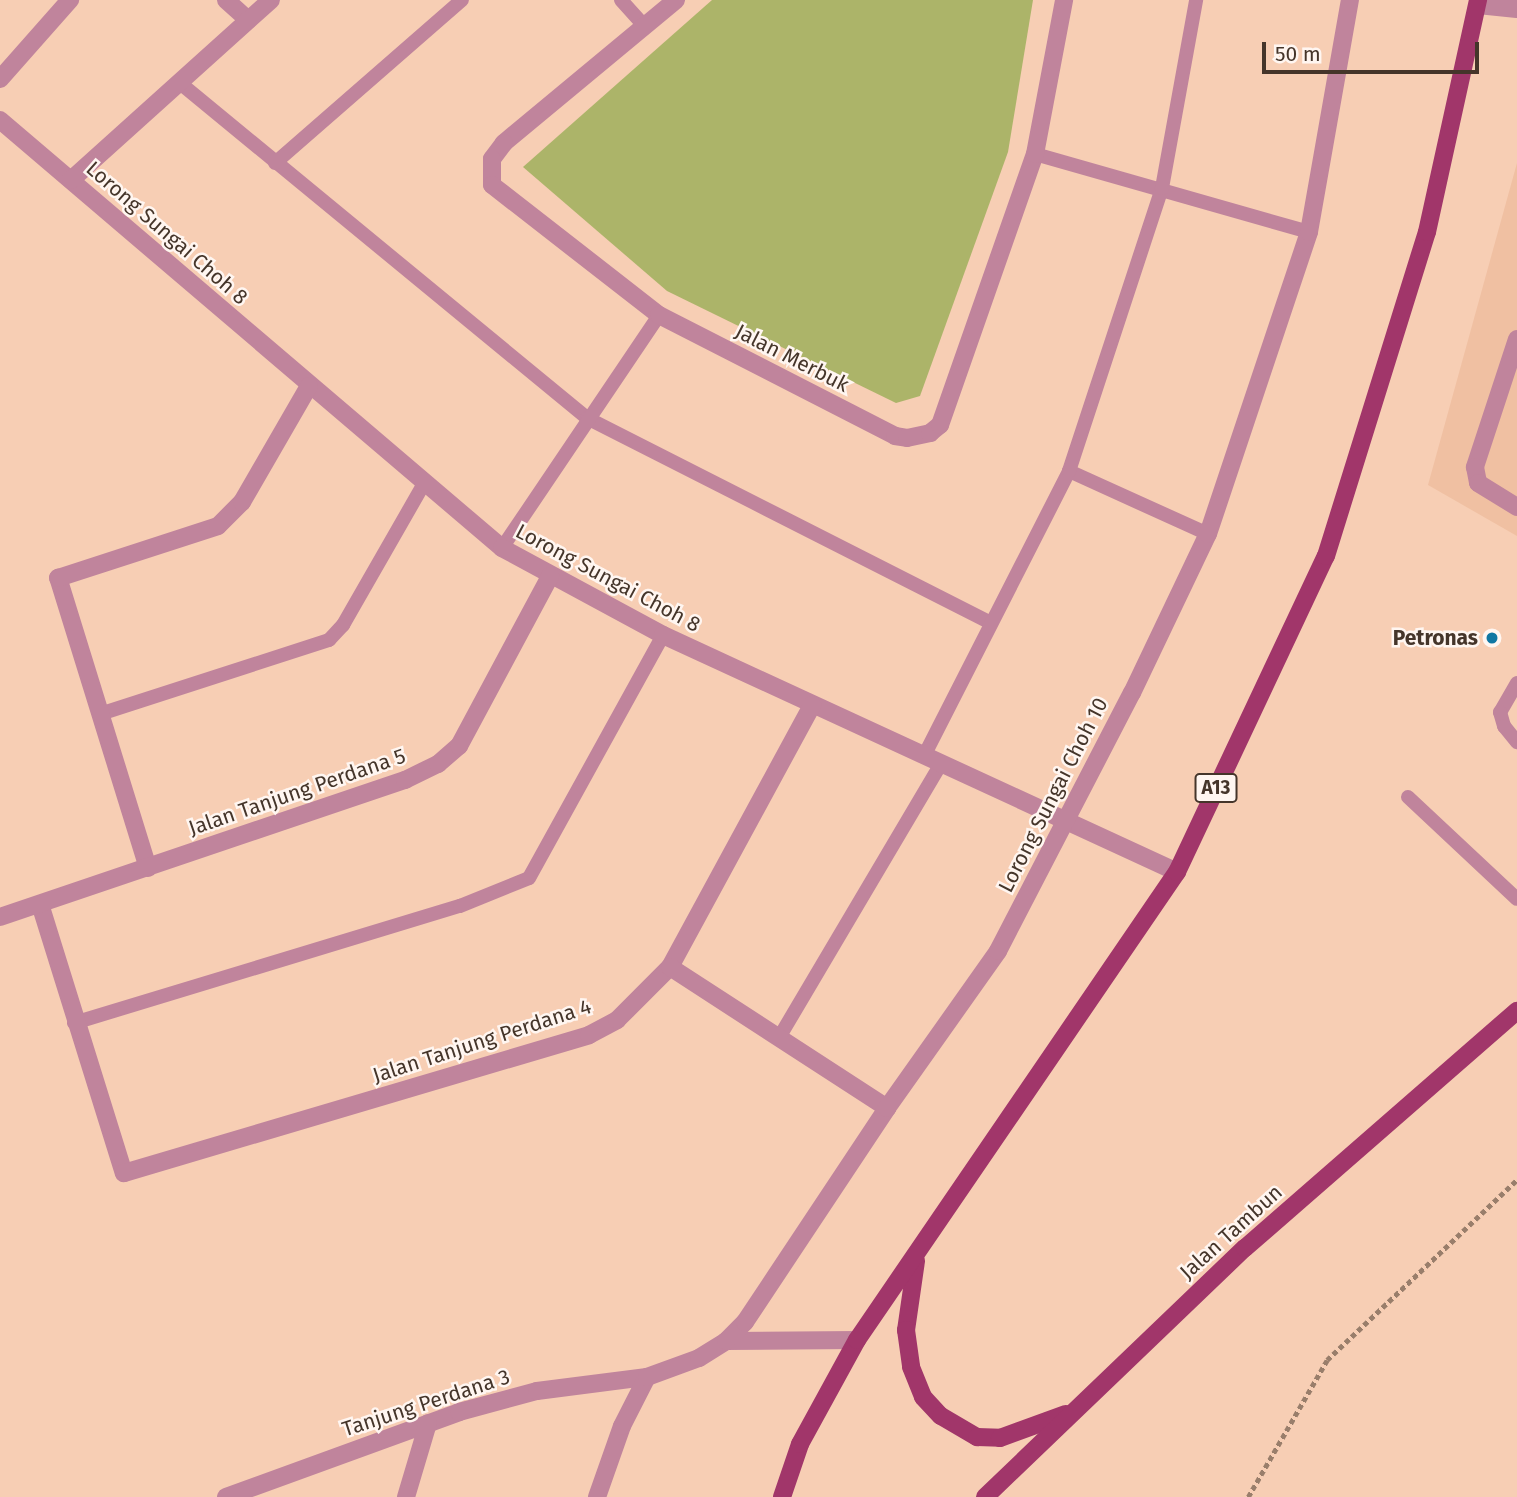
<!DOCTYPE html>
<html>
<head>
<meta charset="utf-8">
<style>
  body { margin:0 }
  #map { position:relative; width:1517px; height:1497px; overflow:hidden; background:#f7ceb4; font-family:"Fira Sans",sans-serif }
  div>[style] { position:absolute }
  .built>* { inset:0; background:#f0c0a2 }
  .green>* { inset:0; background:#acb469 }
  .path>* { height:4.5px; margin-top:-2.25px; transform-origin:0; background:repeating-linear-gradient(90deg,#997e6b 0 5px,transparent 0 8.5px) }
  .lane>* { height:14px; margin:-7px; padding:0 7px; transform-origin:7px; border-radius:7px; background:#c0849c }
  .street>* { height:18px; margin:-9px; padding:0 9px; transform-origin:9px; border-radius:9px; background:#c0849c }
  .primary>* { height:18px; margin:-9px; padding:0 9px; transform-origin:9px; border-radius:9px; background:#a1366a }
  .dots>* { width:19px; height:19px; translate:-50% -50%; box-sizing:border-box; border:4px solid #fff6f1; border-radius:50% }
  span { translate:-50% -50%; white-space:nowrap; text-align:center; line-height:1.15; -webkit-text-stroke:5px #fff6f1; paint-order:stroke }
  .shield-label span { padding:2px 5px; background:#fff6f1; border:2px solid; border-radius:5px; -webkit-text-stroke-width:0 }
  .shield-label { font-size:19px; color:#45352a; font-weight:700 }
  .street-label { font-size:21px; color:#45352a }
  .poi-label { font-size:21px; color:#45352a; font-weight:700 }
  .right { translate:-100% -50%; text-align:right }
  .scale { position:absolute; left:1262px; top:42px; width:217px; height:32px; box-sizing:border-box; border:4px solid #45352a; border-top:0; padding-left:9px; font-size:21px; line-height:24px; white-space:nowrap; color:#45352a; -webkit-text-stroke:5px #fff6f1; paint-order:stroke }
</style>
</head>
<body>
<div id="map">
  <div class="built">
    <div style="clip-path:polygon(1517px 163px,1517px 536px,1428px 485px)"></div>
  </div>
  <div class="green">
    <div style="clip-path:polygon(712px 0,1033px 0,1008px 152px,920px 396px,896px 403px,667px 291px,523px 167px)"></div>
  </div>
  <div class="path">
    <div style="left:1248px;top:1497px;width:158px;rotate:-60deg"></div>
    <div style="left:1327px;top:1360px;width:262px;rotate:-43.5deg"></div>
  </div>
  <div class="lane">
    <div style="left:621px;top:0;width:36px;rotate:48deg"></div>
    <div style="left:180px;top:83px;width:527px;rotate:39.46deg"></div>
    <div style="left:587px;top:418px;width:453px;rotate:26.9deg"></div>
    <div style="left:1035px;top:154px;width:285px;rotate:15.9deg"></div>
    <div style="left:275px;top:163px;width:248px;rotate:-41.1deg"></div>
    <div style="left:1069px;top:471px;width:153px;rotate:24.4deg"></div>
    <div style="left:502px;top:548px;width:281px;rotate:-56deg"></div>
    <div style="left:1517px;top:683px;width:34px;rotate:120deg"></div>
    <div style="left:1500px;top:712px;width:15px;rotate:74deg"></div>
    <div style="left:1504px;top:726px;width:21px;rotate:51deg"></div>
    <div style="left:100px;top:714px;width:241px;rotate:-17.9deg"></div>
    <div style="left:329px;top:640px;width:21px;rotate:-47deg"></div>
    <div style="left:343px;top:625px;width:165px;rotate:-60.2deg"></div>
    <div style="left:925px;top:754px;width:318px;rotate:-63deg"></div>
    <div style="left:1069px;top:471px;width:298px;rotate:-71.8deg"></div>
    <div style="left:1162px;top:188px;width:191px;rotate:-79.7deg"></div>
    <div style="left:1408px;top:797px;width:149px;rotate:43.1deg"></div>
    <div style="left:74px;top:1023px;width:403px;rotate:-16.9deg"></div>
    <div style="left:460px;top:906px;width:74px;rotate:-22.1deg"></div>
    <div style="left:529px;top:878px;width:277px;rotate:-61.1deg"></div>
    <div style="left:780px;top:1036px;width:316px;rotate:-59.4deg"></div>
  </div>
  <div class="street">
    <div style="left:226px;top:0;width:30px;rotate:42deg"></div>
    <div style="left:676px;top:0;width:224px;rotate:140.3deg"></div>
    <div style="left:504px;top:143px;width:20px;rotate:127deg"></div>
    <div style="left:492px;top:159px;width:26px;rotate:90deg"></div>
    <div style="left:492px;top:185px;width:212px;rotate:37.9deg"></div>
    <div style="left:659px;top:315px;width:265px;rotate:27.1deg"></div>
    <div style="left:895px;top:436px;width:12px;rotate:9deg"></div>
    <div style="left:907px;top:438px;width:24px;rotate:-12deg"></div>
    <div style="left:930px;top:433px;width:13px;rotate:-39deg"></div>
    <div style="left:940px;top:425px;width:287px;rotate:-70.7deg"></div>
    <div style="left:1035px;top:154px;width:157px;rotate:-79.3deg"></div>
    <div style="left:1478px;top:5px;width:39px;rotate:6deg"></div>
    <div style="left:0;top:79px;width:106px;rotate:-48.5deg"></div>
    <div style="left:0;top:120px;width:660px;rotate:40.45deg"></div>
    <div style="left:502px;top:548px;width:183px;rotate:28.4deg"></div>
    <div style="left:663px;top:635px;width:566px;rotate:24.75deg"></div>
    <div style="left:71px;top:180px;width:269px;rotate:-42deg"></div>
    <div style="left:1517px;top:339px;width:135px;rotate:108.2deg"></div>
    <div style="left:1475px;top:467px;width:16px;rotate:79deg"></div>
    <div style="left:1478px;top:483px;width:46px;rotate:31.6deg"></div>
    <div style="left:148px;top:868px;width:304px;rotate:-107.2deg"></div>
    <div style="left:58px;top:578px;width:168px;rotate:-18deg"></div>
    <div style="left:218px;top:526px;width:34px;rotate:-45deg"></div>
    <div style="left:242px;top:502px;width:134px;rotate:-60deg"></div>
    <div style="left:40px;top:904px;width:282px;rotate:72.7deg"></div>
    <div style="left:124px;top:1173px;width:485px;rotate:-16.5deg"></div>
    <div style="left:589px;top:1035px;width:32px;rotate:-28deg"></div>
    <div style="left:617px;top:1020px;width:75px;rotate:-45deg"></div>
    <div style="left:670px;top:967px;width:298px;rotate:-61.5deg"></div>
    <div style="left:0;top:917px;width:428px;rotate:-18.7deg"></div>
    <div style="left:405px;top:780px;width:37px;rotate:-26deg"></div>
    <div style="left:438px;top:764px;width:28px;rotate:-41deg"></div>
    <div style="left:459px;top:746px;width:193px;rotate:-61.8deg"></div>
    <div style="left:670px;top:967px;width:259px;rotate:33deg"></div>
    <div style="left:726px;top:1341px;width:131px;rotate:-0.4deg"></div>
    <div style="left:226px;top:1497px;width:248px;rotate:-20deg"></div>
    <div style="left:459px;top:1412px;width:81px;rotate:-15.1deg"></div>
    <div style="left:537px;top:1391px;width:111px;rotate:-7.3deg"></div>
    <div style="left:406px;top:1497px;width:77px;rotate:-73.4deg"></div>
    <div style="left:597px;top:1497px;width:75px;rotate:-70.6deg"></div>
    <div style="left:622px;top:1426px;width:55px;rotate:-63deg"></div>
    <div style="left:647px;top:1377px;width:55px;rotate:-20.1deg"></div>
    <div style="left:699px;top:1358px;width:32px;rotate:-32deg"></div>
    <div style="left:726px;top:1341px;width:27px;rotate:-45deg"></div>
    <div style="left:745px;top:1322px;width:257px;rotate:-56.4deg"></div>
    <div style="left:887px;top:1108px;width:192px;rotate:-54.7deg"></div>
    <div style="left:998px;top:951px;width:291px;rotate:-62.6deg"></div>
    <div style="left:1132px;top:693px;width:176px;rotate:-64.5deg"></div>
    <div style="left:1208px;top:534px;width:318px;rotate:-71.5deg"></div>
    <div style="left:1309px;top:232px;width:236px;rotate:-80deg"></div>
  </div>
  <div class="primary">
    <div style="left:916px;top:1261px;width:70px;rotate:98.2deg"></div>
    <div style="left:906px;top:1330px;width:37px;rotate:82deg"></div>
    <div style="left:911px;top:1367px;width:32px;rotate:68deg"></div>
    <div style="left:923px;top:1397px;width:26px;rotate:47deg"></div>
    <div style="left:941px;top:1416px;width:42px;rotate:30.3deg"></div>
    <div style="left:977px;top:1437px;width:23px;rotate:2deg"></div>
    <div style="left:1000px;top:1438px;width:70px;rotate:-20deg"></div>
    <div style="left:782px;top:1497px;width:56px;rotate:-71.2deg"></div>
    <div style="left:800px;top:1444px;width:119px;rotate:-61.3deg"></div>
    <div style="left:857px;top:1340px;width:567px;rotate:-55.64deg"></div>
    <div style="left:1177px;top:872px;width:349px;rotate:-64.8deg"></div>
    <div style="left:1326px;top:556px;width:339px;rotate:-72.7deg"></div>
    <div style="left:1427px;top:232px;width:238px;rotate:-77.6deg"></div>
    <div style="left:985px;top:1497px;width:360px;rotate:-43.8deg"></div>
    <div style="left:1245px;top:1248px;width:361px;rotate:-41.1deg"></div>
  </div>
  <div class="dots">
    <div style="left:1492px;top:638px;background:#1077a3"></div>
  </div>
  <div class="shield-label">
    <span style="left:1216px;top:788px">A13</span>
  </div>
  <div class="street-label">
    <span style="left:167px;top:233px;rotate:41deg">Lorong Sungai Choh 8</span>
    <span style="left:792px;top:358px;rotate:27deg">Jalan Merbuk</span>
    <span style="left:608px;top:578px;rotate:28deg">Lorong Sungai Choh 8</span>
    <span style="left:297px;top:792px;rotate:-19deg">Jalan Tanjung Perdana 5</span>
    <span style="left:1053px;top:795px;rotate:-63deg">Lorong Sungai Choh 10</span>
    <span style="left:482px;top:1041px;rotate:-18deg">Jalan Tanjung Perdana 4</span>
    <span style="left:1231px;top:1232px;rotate:-42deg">Jalan Tambun</span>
    <span style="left:426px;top:1403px;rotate:-18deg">Tanjung Perdana 3</span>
  </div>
  <div class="poi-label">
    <span class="right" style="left:1478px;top:638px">Petronas</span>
  </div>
  <div class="scale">50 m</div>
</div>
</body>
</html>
